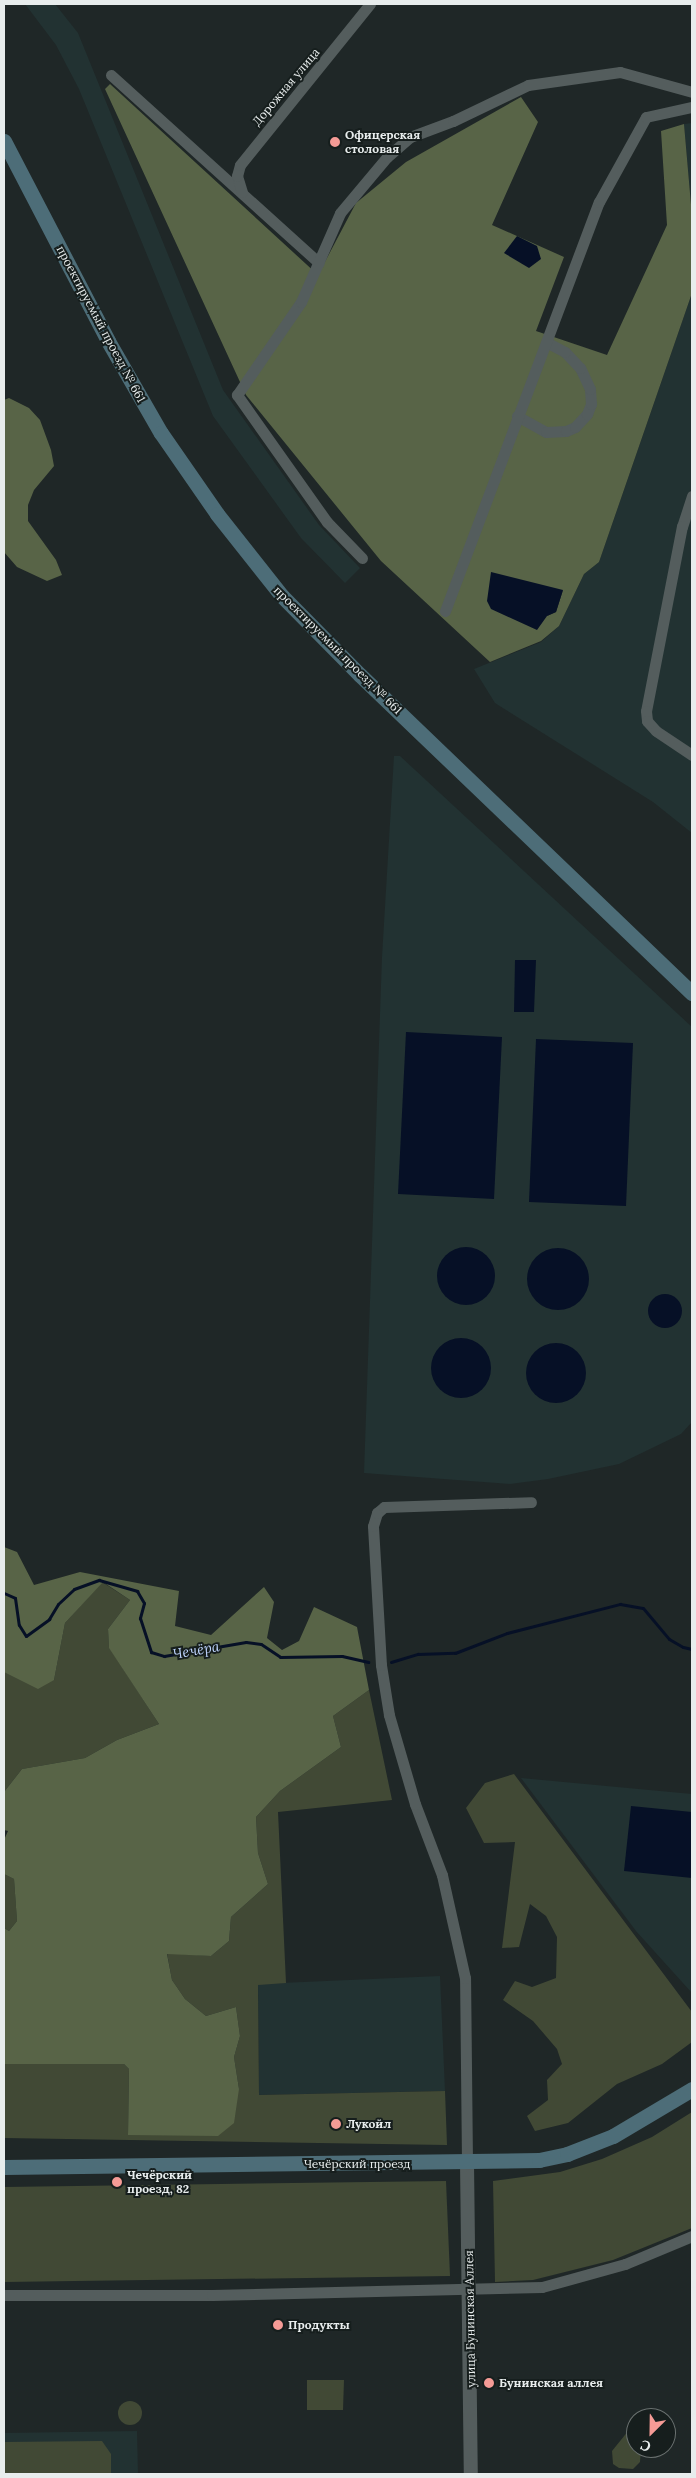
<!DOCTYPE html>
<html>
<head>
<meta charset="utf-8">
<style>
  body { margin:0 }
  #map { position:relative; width:696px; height:2478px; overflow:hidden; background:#1f2727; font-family:Lora,serif }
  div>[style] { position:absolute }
  .built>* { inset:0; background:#223232 }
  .green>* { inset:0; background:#414935 }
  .round { border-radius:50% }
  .forest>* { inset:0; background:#586447 }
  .water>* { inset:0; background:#061026 }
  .stream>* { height:3px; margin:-1.5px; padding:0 1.5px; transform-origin:1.5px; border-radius:1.5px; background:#061026 }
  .minor>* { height:11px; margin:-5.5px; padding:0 5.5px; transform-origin:5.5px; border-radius:5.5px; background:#545d5d }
  .tertiary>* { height:14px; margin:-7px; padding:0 7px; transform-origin:7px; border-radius:7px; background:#545d5d }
  .secondary>* { height:15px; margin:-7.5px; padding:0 7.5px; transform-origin:7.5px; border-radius:7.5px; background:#4d6d78 }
  .dots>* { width:14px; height:14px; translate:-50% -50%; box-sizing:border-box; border:2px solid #161e1d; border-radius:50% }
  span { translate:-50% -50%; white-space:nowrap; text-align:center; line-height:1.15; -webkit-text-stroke:4px #161e1d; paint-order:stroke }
  .street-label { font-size:12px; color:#e8eded }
  .poi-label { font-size:12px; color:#e8eded; font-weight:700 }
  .left { translate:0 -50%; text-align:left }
  .water-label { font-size:14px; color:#bfd5fe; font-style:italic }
  .frame { position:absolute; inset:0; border:5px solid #e8eded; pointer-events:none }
  .north { position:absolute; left:626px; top:2408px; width:50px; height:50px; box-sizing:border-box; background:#161e1d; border:1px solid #6a7170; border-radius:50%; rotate:203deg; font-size:14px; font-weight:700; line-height:20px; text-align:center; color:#e8eded }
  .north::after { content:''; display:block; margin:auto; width:18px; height:22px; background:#f59b96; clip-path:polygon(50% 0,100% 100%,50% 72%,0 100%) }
</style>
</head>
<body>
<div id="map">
  <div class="built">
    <div style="clip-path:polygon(25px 4px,55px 4px,78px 33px,223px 390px,319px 525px,360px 568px,345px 583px,301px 538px,213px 416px,79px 89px,56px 45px)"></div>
    <div style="clip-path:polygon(692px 123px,692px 216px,684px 124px)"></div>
    <div style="clip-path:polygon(692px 293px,692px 833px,653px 802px,495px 703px,474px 669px,541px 642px,559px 626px,584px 574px,599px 562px)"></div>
    <div style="clip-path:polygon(394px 756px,400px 756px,692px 1027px,692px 1422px,681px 1434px,619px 1464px,548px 1479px,510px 1484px,364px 1473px,382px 957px)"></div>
    <div style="clip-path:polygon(521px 1778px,692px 1794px,692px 1993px,636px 1931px)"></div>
    <div style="clip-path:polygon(440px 1976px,445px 2091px,259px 2095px,258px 1984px)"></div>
    <div style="clip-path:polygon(137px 2431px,138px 2474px,4px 2474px,4px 2433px)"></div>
  </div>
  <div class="green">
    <div style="clip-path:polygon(102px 1582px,130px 1600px,108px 1629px,109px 1647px,159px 1724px,117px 1740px,85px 1758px,22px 1769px,4px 1792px,4px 1670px,54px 1680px,65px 1623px)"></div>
    <div style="clip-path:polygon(369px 1690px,392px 1800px,278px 1812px,286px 1983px,258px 1985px,259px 2095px,445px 2091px,447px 2145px,4px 2138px,4px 2064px,124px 2064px,129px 2069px,128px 2135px,239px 2089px,234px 2057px,240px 2036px,236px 2007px,206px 2016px,185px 1999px,172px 1980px,167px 1953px,211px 1956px,229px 1941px,231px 1917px,268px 1884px,258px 1853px,256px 1817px,280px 1791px,341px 1747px,333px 1716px)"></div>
    <div style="clip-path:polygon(514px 1774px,692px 2012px,692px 2042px,662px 2064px,617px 2084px,568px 2123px,535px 2131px,527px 2116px,548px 2100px,547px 2080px,562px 2064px,557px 2049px,533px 2021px,503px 2000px,515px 1981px,532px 1987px,556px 1978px,557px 1937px,546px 1916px,530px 1904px,519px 1947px,502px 1948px,515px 1842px,484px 1843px,466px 1808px,485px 1783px)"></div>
    <div style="clip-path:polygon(4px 1874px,14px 1879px,17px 1921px,9px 1931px,4px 1928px)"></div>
    <div style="clip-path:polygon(692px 2112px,692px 2228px,613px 2260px,533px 2280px,495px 2282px,493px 2181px,560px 2172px,602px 2159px,652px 2137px)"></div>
    <div style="clip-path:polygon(446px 2181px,450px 2276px,4px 2282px,4px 2187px)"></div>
    <div style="clip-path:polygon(307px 2380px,344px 2380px,343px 2410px,307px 2410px)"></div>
    <div class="round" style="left:118px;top:2401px;width:24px;height:24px"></div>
    <div style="clip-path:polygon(633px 2425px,636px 2425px,636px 2448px,641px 2448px,640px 2462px,633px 2469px,619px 2468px,613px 2464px,612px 2451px)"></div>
    <div style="clip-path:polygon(102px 2441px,111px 2454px,111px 2474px,4px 2474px,4px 2442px)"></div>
  </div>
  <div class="forest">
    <div style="clip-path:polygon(evenodd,110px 84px,318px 275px,356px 203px,406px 162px,521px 97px,538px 122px,492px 225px,564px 257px,536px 331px,607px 355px,667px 225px,661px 131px,684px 124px,692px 216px,692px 293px,599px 562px,584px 574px,559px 626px,541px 641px,490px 662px,381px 561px,246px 395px,105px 89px,110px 84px,563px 590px,556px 612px,547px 616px,563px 590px)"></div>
    <div style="clip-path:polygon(9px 398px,29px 408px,40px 420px,51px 450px,54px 466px,34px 490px,28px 505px,28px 521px,56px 560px,62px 575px,47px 581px,17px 567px,4px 552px,4px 400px)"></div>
    <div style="clip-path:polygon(4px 1547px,17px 1552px,34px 1585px,80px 1572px,179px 1591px,175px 1626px,211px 1635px,264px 1587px,274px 1602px,267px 1638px,282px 1650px,299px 1641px,314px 1607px,357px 1627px,369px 1690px,333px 1716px,341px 1747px,280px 1791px,256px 1817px,258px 1853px,268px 1884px,231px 1917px,229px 1941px,211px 1956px,167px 1954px,172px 1980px,185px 1999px,206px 2016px,236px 2007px,240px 2036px,234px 2057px,239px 2089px,234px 2123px,218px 2136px,128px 2135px,129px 2069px,124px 2064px,4px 2064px,4px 1928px,9px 1931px,17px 1921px,14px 1879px,4px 1874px,4px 1840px,8px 1831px,4px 1830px,4px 1792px,22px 1769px,85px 1758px,117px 1740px,159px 1724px,109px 1648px,108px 1629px,130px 1600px,103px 1582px,65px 1623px,54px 1680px,38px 1689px,4px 1672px)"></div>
  </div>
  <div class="water">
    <div style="clip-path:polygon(517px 236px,537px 246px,541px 259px,529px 268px,504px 253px)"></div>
    <div style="clip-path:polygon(491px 572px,563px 590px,556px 612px,547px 616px,537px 630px,491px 609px,487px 601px)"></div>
    <div style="clip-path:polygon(515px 960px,536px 960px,534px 1012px,514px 1012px)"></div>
    <div style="clip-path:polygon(406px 1032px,502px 1037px,494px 1199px,398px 1194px)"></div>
    <div style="clip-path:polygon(536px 1039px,633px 1043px,626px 1206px,529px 1202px)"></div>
    <div class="round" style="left:437px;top:1247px;width:58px;height:58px"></div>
    <div class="round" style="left:527px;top:1248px;width:62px;height:62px"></div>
    <div class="round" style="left:648px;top:1294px;width:34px;height:34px"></div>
    <div class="round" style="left:431px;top:1338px;width:60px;height:60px"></div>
    <div class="round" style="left:526px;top:1343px;width:60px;height:60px"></div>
    <div style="clip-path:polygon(631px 1806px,692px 1812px,692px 1878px,624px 1871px)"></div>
  </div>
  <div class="stream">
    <div style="left:4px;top:1593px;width:12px;rotate:24deg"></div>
    <div style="left:15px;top:1598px;width:27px;rotate:82deg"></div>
    <div style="left:19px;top:1625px;width:13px;rotate:58deg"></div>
    <div style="left:26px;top:1636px;width:29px;rotate:-36deg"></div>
    <div style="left:49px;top:1619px;width:17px;rotate:-59deg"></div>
    <div style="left:58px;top:1604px;width:22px;rotate:-43deg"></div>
    <div style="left:74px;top:1589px;width:27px;rotate:-20deg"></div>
    <div style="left:99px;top:1580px;width:40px;rotate:16deg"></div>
    <div style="left:137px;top:1591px;width:14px;rotate:60deg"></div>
    <div style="left:144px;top:1603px;width:16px;rotate:105deg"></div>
    <div style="left:140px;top:1618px;width:36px;rotate:72deg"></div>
    <div style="left:151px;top:1652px;width:14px;rotate:17deg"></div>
    <div style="left:164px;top:1656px;width:83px;rotate:-9.7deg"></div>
    <div style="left:246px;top:1642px;width:15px;rotate:8deg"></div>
    <div style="left:261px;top:1644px;width:23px;rotate:34deg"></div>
    <div style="left:280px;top:1657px;width:62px;rotate:-0.9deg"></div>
    <div style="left:342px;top:1656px;width:27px;rotate:13deg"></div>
    <div style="left:391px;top:1662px;width:28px;rotate:-17deg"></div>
    <div style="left:418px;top:1654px;width:37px;rotate:-2deg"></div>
    <div style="left:455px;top:1653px;width:56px;rotate:-21deg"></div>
    <div style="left:507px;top:1633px;width:117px;rotate:-14.4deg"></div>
    <div style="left:620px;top:1604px;width:23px;rotate:10deg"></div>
    <div style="left:643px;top:1608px;width:40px;rotate:50deg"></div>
    <div style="left:669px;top:1639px;width:16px;rotate:30deg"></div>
    <div style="left:683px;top:1647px;width:9px;rotate:13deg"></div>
  </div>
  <div class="minor">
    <div style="left:111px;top:75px;width:280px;rotate:42.1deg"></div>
    <div style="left:242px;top:192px;width:17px;rotate:-107deg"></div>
    <div style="left:237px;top:176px;width:11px;rotate:-75deg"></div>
    <div style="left:240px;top:165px;width:207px;rotate:-51.1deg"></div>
    <div style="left:517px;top:416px;width:33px;rotate:29deg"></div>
    <div style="left:546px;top:432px;width:20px;rotate:-3deg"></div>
    <div style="left:566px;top:431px;width:10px;rotate:-24deg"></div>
    <div style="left:575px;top:427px;width:18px;rotate:-47deg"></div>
    <div style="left:587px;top:414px;width:11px;rotate:-68deg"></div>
    <div style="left:591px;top:404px;width:15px;rotate:-94deg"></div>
    <div style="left:590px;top:389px;width:23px;rotate:-115deg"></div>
    <div style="left:580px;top:368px;width:22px;rotate:-133deg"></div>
    <div style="left:565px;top:352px;width:19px;rotate:-152deg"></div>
    <div style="left:692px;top:496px;width:32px;rotate:108deg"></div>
    <div style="left:682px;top:526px;width:188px;rotate:101deg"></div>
    <div style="left:646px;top:711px;width:10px;rotate:84deg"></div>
    <div style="left:647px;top:721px;width:13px;rotate:48deg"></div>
    <div style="left:656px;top:731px;width:43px;rotate:33.7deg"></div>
    <div style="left:362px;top:558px;width:50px;rotate:-134.2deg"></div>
    <div style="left:327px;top:522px;width:156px;rotate:-125.3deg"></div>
    <div style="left:237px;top:395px;width:113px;rotate:-55.5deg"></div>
    <div style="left:301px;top:302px;width:97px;rotate:-66.3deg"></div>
    <div style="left:340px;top:213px;width:73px;rotate:-50deg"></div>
    <div style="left:387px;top:157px;width:30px;rotate:-41deg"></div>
    <div style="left:410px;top:137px;width:46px;rotate:-20.4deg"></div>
    <div style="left:453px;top:121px;width:83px;rotate:-25.6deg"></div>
    <div style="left:528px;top:85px;width:93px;rotate:-8deg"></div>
    <div style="left:620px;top:72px;width:75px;rotate:15.5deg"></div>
    <div style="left:445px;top:611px;width:437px;rotate:-69.4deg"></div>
    <div style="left:599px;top:202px;width:97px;rotate:-61.1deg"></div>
    <div style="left:646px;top:117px;width:47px;rotate:-12.3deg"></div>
    <div style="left:467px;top:2163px;width:185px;rotate:-90.6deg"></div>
    <div style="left:465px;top:1978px;width:106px;rotate:-102.6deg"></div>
    <div style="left:442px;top:1875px;width:76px;rotate:-110.8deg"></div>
    <div style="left:415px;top:1804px;width:93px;rotate:-106.3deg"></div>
    <div style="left:389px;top:1715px;width:51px;rotate:-99.1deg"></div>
    <div style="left:381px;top:1665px;width:139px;rotate:-93.3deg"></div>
    <div style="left:373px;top:1526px;width:14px;rotate:-73deg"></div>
    <div style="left:377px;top:1513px;width:9px;rotate:-41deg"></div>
    <div style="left:384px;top:1507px;width:147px;rotate:-1.9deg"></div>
    <div style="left:4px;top:2295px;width:208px"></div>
    <div style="left:212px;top:2295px;width:330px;rotate:-1.4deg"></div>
    <div style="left:542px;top:2287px;width:86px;rotate:-15.5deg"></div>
    <div style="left:625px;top:2264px;width:73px;rotate:-22.7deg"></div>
  </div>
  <div class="tertiary">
    <div style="left:467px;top:2163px;width:311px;rotate:89.3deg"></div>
  </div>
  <div class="secondary">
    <div style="left:4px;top:141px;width:225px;rotate:62.5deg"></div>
    <div style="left:108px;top:341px;width:106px;rotate:60.1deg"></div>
    <div style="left:161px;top:433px;width:98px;rotate:55.3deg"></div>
    <div style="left:217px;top:514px;width:105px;rotate:51.6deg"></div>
    <div style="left:282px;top:596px;width:111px;rotate:45.4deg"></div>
    <div style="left:360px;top:675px;width:460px;rotate:43.8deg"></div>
    <div style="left:4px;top:2167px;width:535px;rotate:-0.75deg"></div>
    <div style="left:539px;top:2160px;width:29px;rotate:-12deg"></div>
    <div style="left:567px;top:2154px;width:49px;rotate:-21.4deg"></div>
    <div style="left:613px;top:2136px;width:92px;rotate:-30.7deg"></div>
  </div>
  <div class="dots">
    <div style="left:335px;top:142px;background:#f59b96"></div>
    <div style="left:336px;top:2124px;background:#f59b96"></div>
    <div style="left:117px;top:2182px;background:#f59b96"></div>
    <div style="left:278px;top:2325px;background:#f59b96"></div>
    <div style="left:489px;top:2383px;background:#f59b96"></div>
  </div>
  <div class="street-label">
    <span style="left:286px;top:87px;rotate:-50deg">Дорожная улица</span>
    <span style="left:101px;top:324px;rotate:62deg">проектируемый проезд № 661</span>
    <span style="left:338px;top:650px;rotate:45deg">проектируемый проезд № 661</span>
    <span style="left:357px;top:2164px">Чечёрский проезд</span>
    <span style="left:470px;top:2319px;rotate:-91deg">улица Бунинская Аллея</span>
  </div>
  <div class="poi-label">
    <span class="left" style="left:345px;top:142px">Офицерская<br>столовая</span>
    <span class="left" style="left:346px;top:2124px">Лукойл</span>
    <span class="left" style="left:127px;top:2182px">Чечёрский<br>проезд, 82</span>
    <span class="left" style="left:288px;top:2325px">Продукты</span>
    <span class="left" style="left:499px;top:2383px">Бунинская аллея</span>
  </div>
  <div class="water-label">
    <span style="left:196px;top:1650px;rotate:-10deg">Чечёра</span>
  </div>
  <div class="frame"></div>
  <div class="north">С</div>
</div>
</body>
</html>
